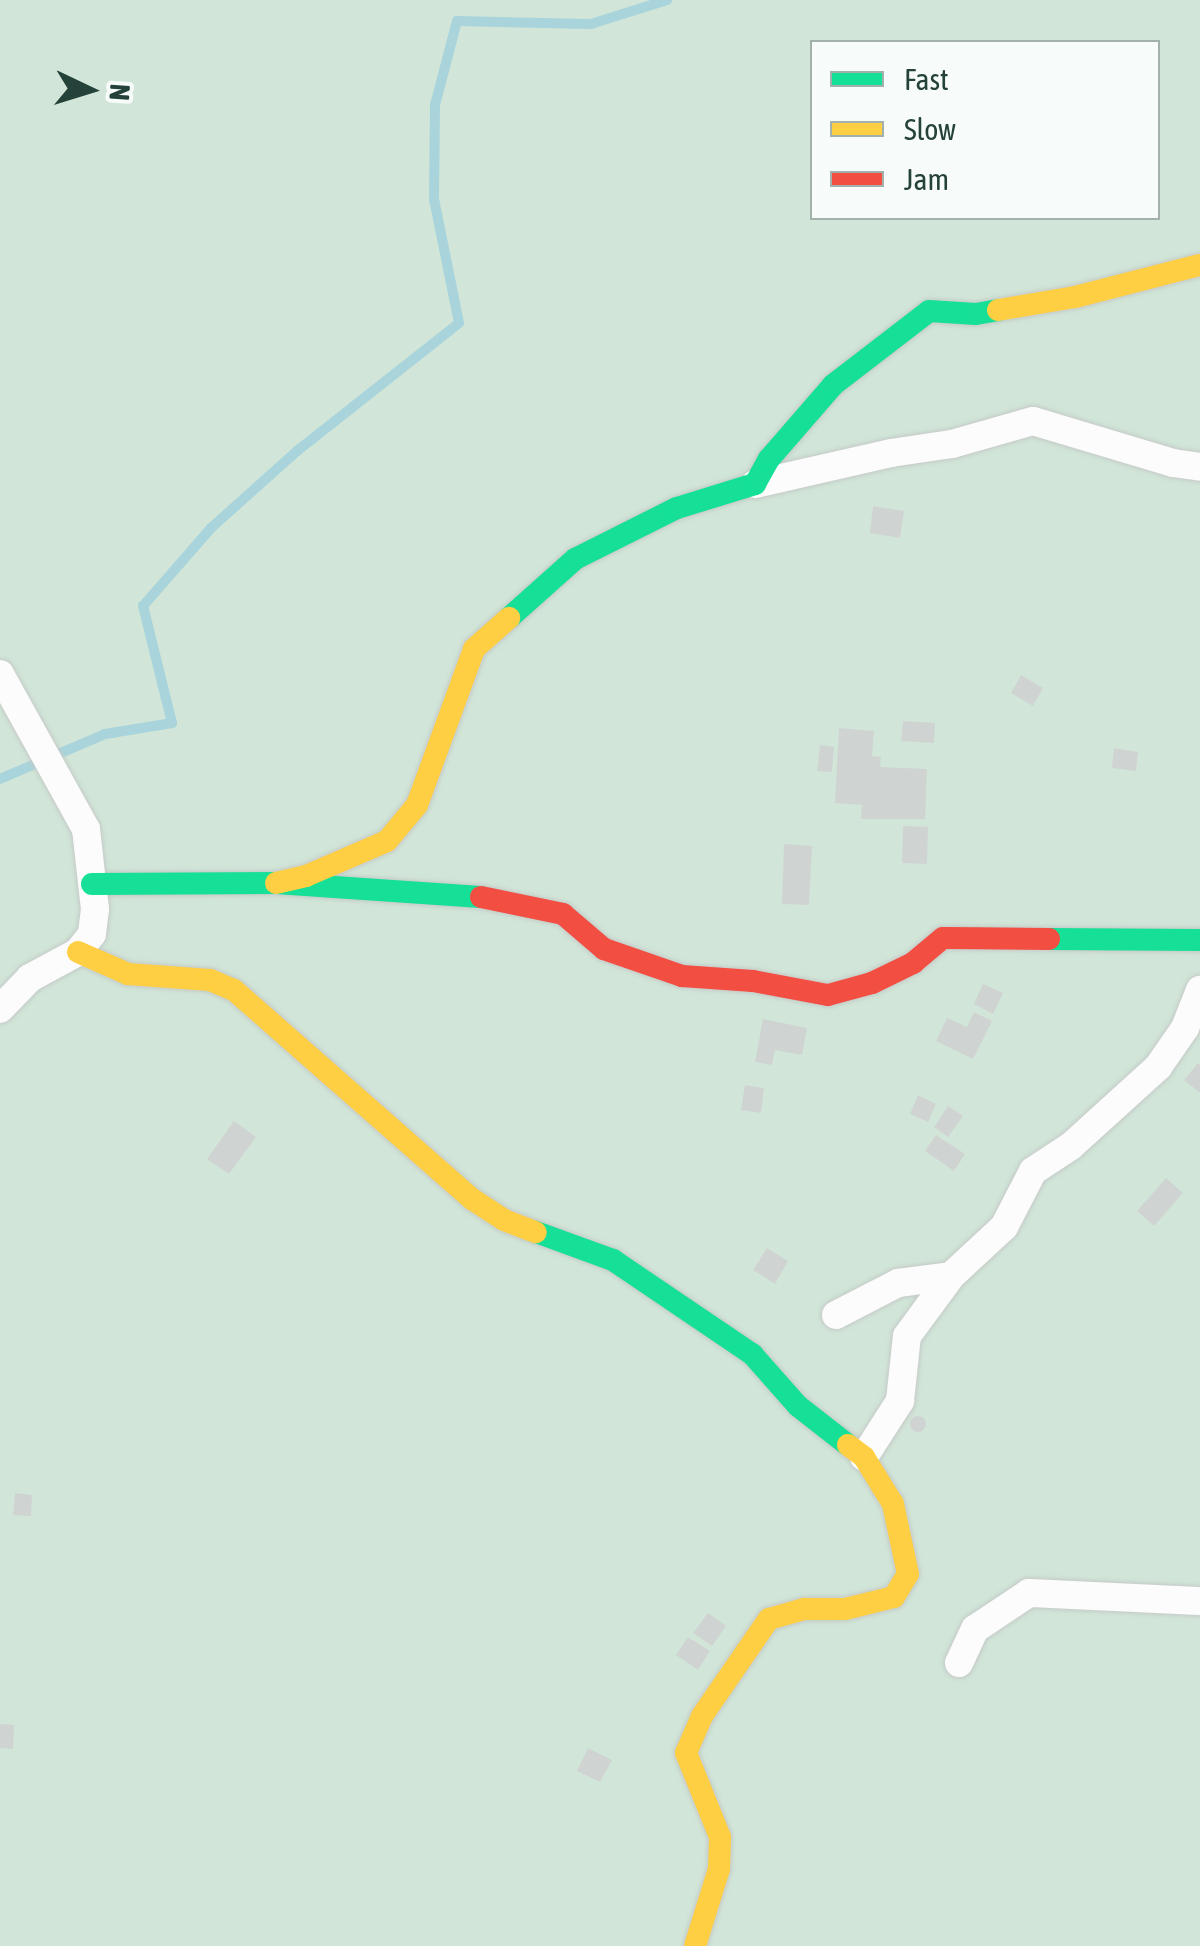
<!DOCTYPE html>
<html>
<head>
<meta charset="utf-8">
<style>
  body { margin:0 }
  #map { position:relative; width:1200px; height:1946px; overflow:hidden; background:#e8edeb; font-family:"Asap Condensed",sans-serif }
  div>[style] { position:absolute }
  .green>* { inset:0; background:#d1e6d8 }
  .stream>* { height:10px; margin:-5px; padding:0 5px; transform-origin:5px; border-radius:5px; background:#a9d4db }
  .building>* { inset:0; background:#cfd4d2 }
  .round { border-radius:50% }
  .roads { filter:drop-shadow(0 0 2px #c5cac8) drop-shadow(0 0 2px #c5cac8) }
  .street>* { height:28px; margin:-14px; padding:0 14px; transform-origin:14px; border-radius:14px; background:#fcfcfc }
  .fast>* { height:22px; margin:-11px; padding:0 11px; transform-origin:11px; border-radius:11px; background:#16e098 }
  .slow>* { height:22px; margin:-11px; padding:0 11px; transform-origin:11px; border-radius:11px; background:#ffcf43 }
  .jam>* { height:22px; margin:-11px; padding:0 11px; transform-origin:11px; border-radius:11px; background:#f24e42 }
  span { translate:-50% -50%; white-space:nowrap; text-align:center; line-height:1.15; -webkit-text-stroke:10px #f7fbf9; paint-order:stroke }
  .legend { position:absolute; left:810px; top:40px; width:350px; height:180px; box-sizing:border-box; background:#f7fbf9; border:2px solid #a3b1ad; margin:0; padding:12px 18px; list-style:none; font-size:30px; color:#24423a }
  .legend li { display:flex; align-items:center; gap:20px; height:50px }
  .legend b { width:50px; border:2px solid #a3b1ad }
  .north { position:absolute; left:40px; top:40px; width:100px; height:100px; -webkit-text-stroke:8px #f7fbf9; paint-order:stroke; rotate:94deg; font-size:28px; font-weight:700; line-height:40px; text-align:center; color:#24423a }
  .north::after { content:''; display:block; margin:auto; width:35px; height:45px; background:#24423a; clip-path:polygon(50% 0,100% 100%,50% 72%,0 100%) }
</style>
</head>
<body>
<div id="map">
  <div class="green">
    <div style="clip-path:polygon(evenodd,0 0,1200px 0,1200px 1946px,0 1946px,0 0,812px 42px,1158px 42px,1158px 218px,812px 218px,812px 42px)"></div>
  </div>
  <div class="stream">
    <div style="left:0;top:779px;width:114px;rotate:-23.2deg"></div>
    <div style="left:105px;top:734px;width:68px;rotate:-9.3deg"></div>
    <div style="left:172px;top:723px;width:121px;rotate:-103.9deg"></div>
    <div style="left:143px;top:606px;width:103px;rotate:-48.9deg"></div>
    <div style="left:211px;top:528px;width:115px;rotate:-41.8deg"></div>
    <div style="left:297px;top:451px;width:206px;rotate:-38.3deg"></div>
    <div style="left:459px;top:323px;width:126px;rotate:-101.4deg"></div>
    <div style="left:434px;top:199px;width:94px;rotate:-89.4deg"></div>
    <div style="left:435px;top:105px;width:87px;rotate:-75.3deg"></div>
    <div style="left:457px;top:21px;width:134px;rotate:1.3deg"></div>
    <div style="left:591px;top:24px;width:80px;rotate:-17.5deg"></div>
  </div>
  <div class="building">
    <div style="clip-path:polygon(873px 506px,904px 511px,900px 538px,870px 533px)"></div>
    <div style="clip-path:polygon(1021px 675px,1043px 688px,1033px 706px,1011px 693px)"></div>
    <div style="clip-path:polygon(903px 721px,935px 723px,934px 743px,901px 741px)"></div>
    <div style="clip-path:polygon(839px 728px,874px 731px,872px 756px,881px 757px,880px 767px,927px 769px,925px 819px,861px 819px,862px 805px,835px 803px)"></div>
    <div style="clip-path:polygon(820px 745px,834px 747px,832px 772px,817px 771px)"></div>
    <div style="clip-path:polygon(1114px 748px,1138px 752px,1136px 771px,1112px 768px)"></div>
    <div style="clip-path:polygon(903px 826px,928px 827px,927px 864px,902px 863px)"></div>
    <div style="clip-path:polygon(784px 844px,812px 846px,809px 905px,782px 904px)"></div>
    <div style="clip-path:polygon(983px 984px,1003px 993px,993px 1014px,974px 1004px)"></div>
    <div style="clip-path:polygon(974px 1012px,992px 1021px,973px 1059px,936px 1041px,947px 1018px,967px 1027px)"></div>
    <div style="clip-path:polygon(763px 1019px,807px 1028px,802px 1055px,775px 1050px,772px 1065px,755px 1062px)"></div>
    <div style="clip-path:polygon(1198px 1063px,1200px 1065px,1200px 1093px,1184px 1080px)"></div>
    <div style="clip-path:polygon(745px 1085px,764px 1088px,761px 1113px,741px 1110px)"></div>
    <div style="clip-path:polygon(918px 1095px,936px 1104px,928px 1122px,910px 1114px)"></div>
    <div style="clip-path:polygon(948px 1106px,963px 1116px,948px 1137px,934px 1127px)"></div>
    <div style="clip-path:polygon(234px 1121px,256px 1137px,229px 1174px,207px 1159px)"></div>
    <div style="clip-path:polygon(936px 1135px,965px 1154px,954px 1171px,925px 1151px)"></div>
    <div style="clip-path:polygon(1166px 1178px,1183px 1193px,1154px 1226px,1137px 1211px)"></div>
    <div style="clip-path:polygon(767px 1248px,788px 1261px,775px 1284px,753px 1270px)"></div>
    <div class="round" style="left:910px;top:1416px;width:16px;height:16px"></div>
    <div style="clip-path:polygon(15px 1493px,32px 1495px,31px 1516px,13px 1515px)"></div>
    <div style="clip-path:polygon(708px 1613px,726px 1626px,712px 1646px,693px 1633px)"></div>
    <div style="clip-path:polygon(688px 1637px,710px 1651px,698px 1670px,676px 1655px)"></div>
    <div style="clip-path:polygon(0 1724px,14px 1725px,13px 1749px,0 1748px)"></div>
    <div style="clip-path:polygon(588px 1748px,612px 1760px,600px 1782px,577px 1771px)"></div>
  </div>
  <div class="roads">
    <div class="street">
      <div style="left:755px;top:484px;width:139px;rotate:-12.8deg"></div>
      <div style="left:891px;top:453px;width:62px;rotate:-8.4deg"></div>
      <div style="left:952px;top:444px;width:84px;rotate:-15.9deg"></div>
      <div style="left:1033px;top:421px;width:146px;rotate:16.7deg"></div>
      <div style="left:1173px;top:463px;width:27px;rotate:8deg"></div>
      <div style="left:0;top:674px;width:177px;rotate:61deg"></div>
      <div style="left:86px;top:829px;width:81px;rotate:83.6deg"></div>
      <div style="left:95px;top:909px;width:25px;rotate:97deg"></div>
      <div style="left:92px;top:934px;width:23px;rotate:128deg"></div>
      <div style="left:78px;top:952px;width:55px;rotate:151.6deg"></div>
      <div style="left:30px;top:978px;width:43px;rotate:134.1deg"></div>
      <div style="left:836px;top:1315px;width:70px;rotate:-27.3deg"></div>
      <div style="left:898px;top:1283px;width:53px;rotate:-7.5deg"></div>
      <div style="left:864px;top:1457px;width:67px;rotate:-57.3deg"></div>
      <div style="left:900px;top:1401px;width:65px;rotate:-83.9deg"></div>
      <div style="left:907px;top:1336px;width:74px;rotate:-53.7deg"></div>
      <div style="left:951px;top:1276px;width:72px;rotate:-42.8deg"></div>
      <div style="left:1004px;top:1227px;width:63px;rotate:-62.6deg"></div>
      <div style="left:1033px;top:1171px;width:45px;rotate:-33.3deg"></div>
      <div style="left:1071px;top:1146px;width:118px;rotate:-42.2deg"></div>
      <div style="left:1158px;top:1067px;width:47px;rotate:-55.3deg"></div>
      <div style="left:1185px;top:1028px;width:41px;rotate:-68.5deg"></div>
      <div style="left:959px;top:1663px;width:38px;rotate:-65deg"></div>
      <div style="left:975px;top:1629px;width:65px;rotate:-33.7deg"></div>
      <div style="left:1029px;top:1593px;width:171px;rotate:2.7deg"></div>
    </div>
    <div class="fast">
      <div style="left:509px;top:618px;width:89px;rotate:-41.8deg"></div>
      <div style="left:575px;top:559px;width:114px;rotate:-26.6deg"></div>
      <div style="left:677px;top:508px;width:82px;rotate:-17.1deg"></div>
      <div style="left:755px;top:484px;width:29px;rotate:-61deg"></div>
      <div style="left:769px;top:459px;width:98px;rotate:-49.1deg"></div>
      <div style="left:833px;top:385px;width:121px;rotate:-37.6deg"></div>
      <div style="left:929px;top:311px;width:47px;rotate:3.7deg"></div>
      <div style="left:976px;top:314px;width:22px;rotate:-10deg"></div>
      <div style="left:92px;top:884px;width:184px;rotate:-0.3deg"></div>
      <div style="left:276px;top:883px;width:205px;rotate:3.9deg"></div>
      <div style="left:1049px;top:939px;width:151px;rotate:0.4deg"></div>
      <div style="left:536px;top:1232px;width:82px;rotate:20deg"></div>
      <div style="left:613px;top:1260px;width:168px;rotate:34.1deg"></div>
      <div style="left:752px;top:1354px;width:69px;rotate:48.5deg"></div>
      <div style="left:798px;top:1406px;width:63px;rotate:38deg"></div>
    </div>
    <div class="slow">
      <div style="left:998px;top:310px;width:78px;rotate:-9.6deg"></div>
      <div style="left:1075px;top:297px;width:129px;rotate:-14.4deg"></div>
      <div style="left:276px;top:883px;width:31px;rotate:-13deg"></div>
      <div style="left:306px;top:876px;width:88px;rotate:-23.4deg"></div>
      <div style="left:387px;top:841px;width:47px;rotate:-50.2deg"></div>
      <div style="left:417px;top:805px;width:166px;rotate:-69.9deg"></div>
      <div style="left:474px;top:649px;width:47px;rotate:-41.5deg"></div>
      <div style="left:78px;top:952px;width:55px;rotate:23.7deg"></div>
      <div style="left:128px;top:974px;width:82px;rotate:4.2deg"></div>
      <div style="left:210px;top:980px;width:26px;rotate:23deg"></div>
      <div style="left:234px;top:990px;width:317px;rotate:41.3deg"></div>
      <div style="left:472px;top:1199px;width:38px;rotate:33deg"></div>
      <div style="left:504px;top:1220px;width:34px;rotate:21deg"></div>
      <div style="left:695px;top:1946px;width:81px;rotate:-72.7deg"></div>
      <div style="left:719px;top:1869px;width:32px;rotate:-88deg"></div>
      <div style="left:720px;top:1837px;width:91px;rotate:-112deg"></div>
      <div style="left:686px;top:1753px;width:40px;rotate:-66.6deg"></div>
      <div style="left:702px;top:1716px;width:118px;rotate:-55.4deg"></div>
      <div style="left:769px;top:1619px;width:37px;rotate:-16deg"></div>
      <div style="left:805px;top:1609px;width:40px"></div>
      <div style="left:845px;top:1609px;width:50px;rotate:-13.8deg"></div>
      <div style="left:894px;top:1597px;width:27px;rotate:-59deg"></div>
      <div style="left:908px;top:1574px;width:72px;rotate:-102.1deg"></div>
      <div style="left:893px;top:1504px;width:55px;rotate:-121.7deg"></div>
      <div style="left:864px;top:1457px;width:20px;rotate:-143deg"></div>
    </div>
    <div class="jam">
      <div style="left:481px;top:897px;width:84px;rotate:11.7deg"></div>
      <div style="left:563px;top:914px;width:54px;rotate:40.5deg"></div>
      <div style="left:604px;top:949px;width:83px;rotate:19.1deg"></div>
      <div style="left:682px;top:976px;width:71px;rotate:4deg"></div>
      <div style="left:753px;top:981px;width:76px;rotate:10.6deg"></div>
      <div style="left:828px;top:995px;width:46px;rotate:-15.3deg"></div>
      <div style="left:872px;top:983px;width:46px;rotate:-26deg"></div>
      <div style="left:913px;top:963px;width:39px;rotate:-40deg"></div>
      <div style="left:943px;top:938px;width:106px;rotate:0.5deg"></div>
    </div>
  </div>
  <ul class="legend">
  <li><b style="height:12px;background:#16e098"></b>Fast</li>
  <li><b style="height:12px;background:#ffcf43"></b>Slow</li>
  <li><b style="height:12px;background:#f24e42"></b>Jam</li>
  </ul>
  <div class="north">N</div>
</div>
</body>
</html>
